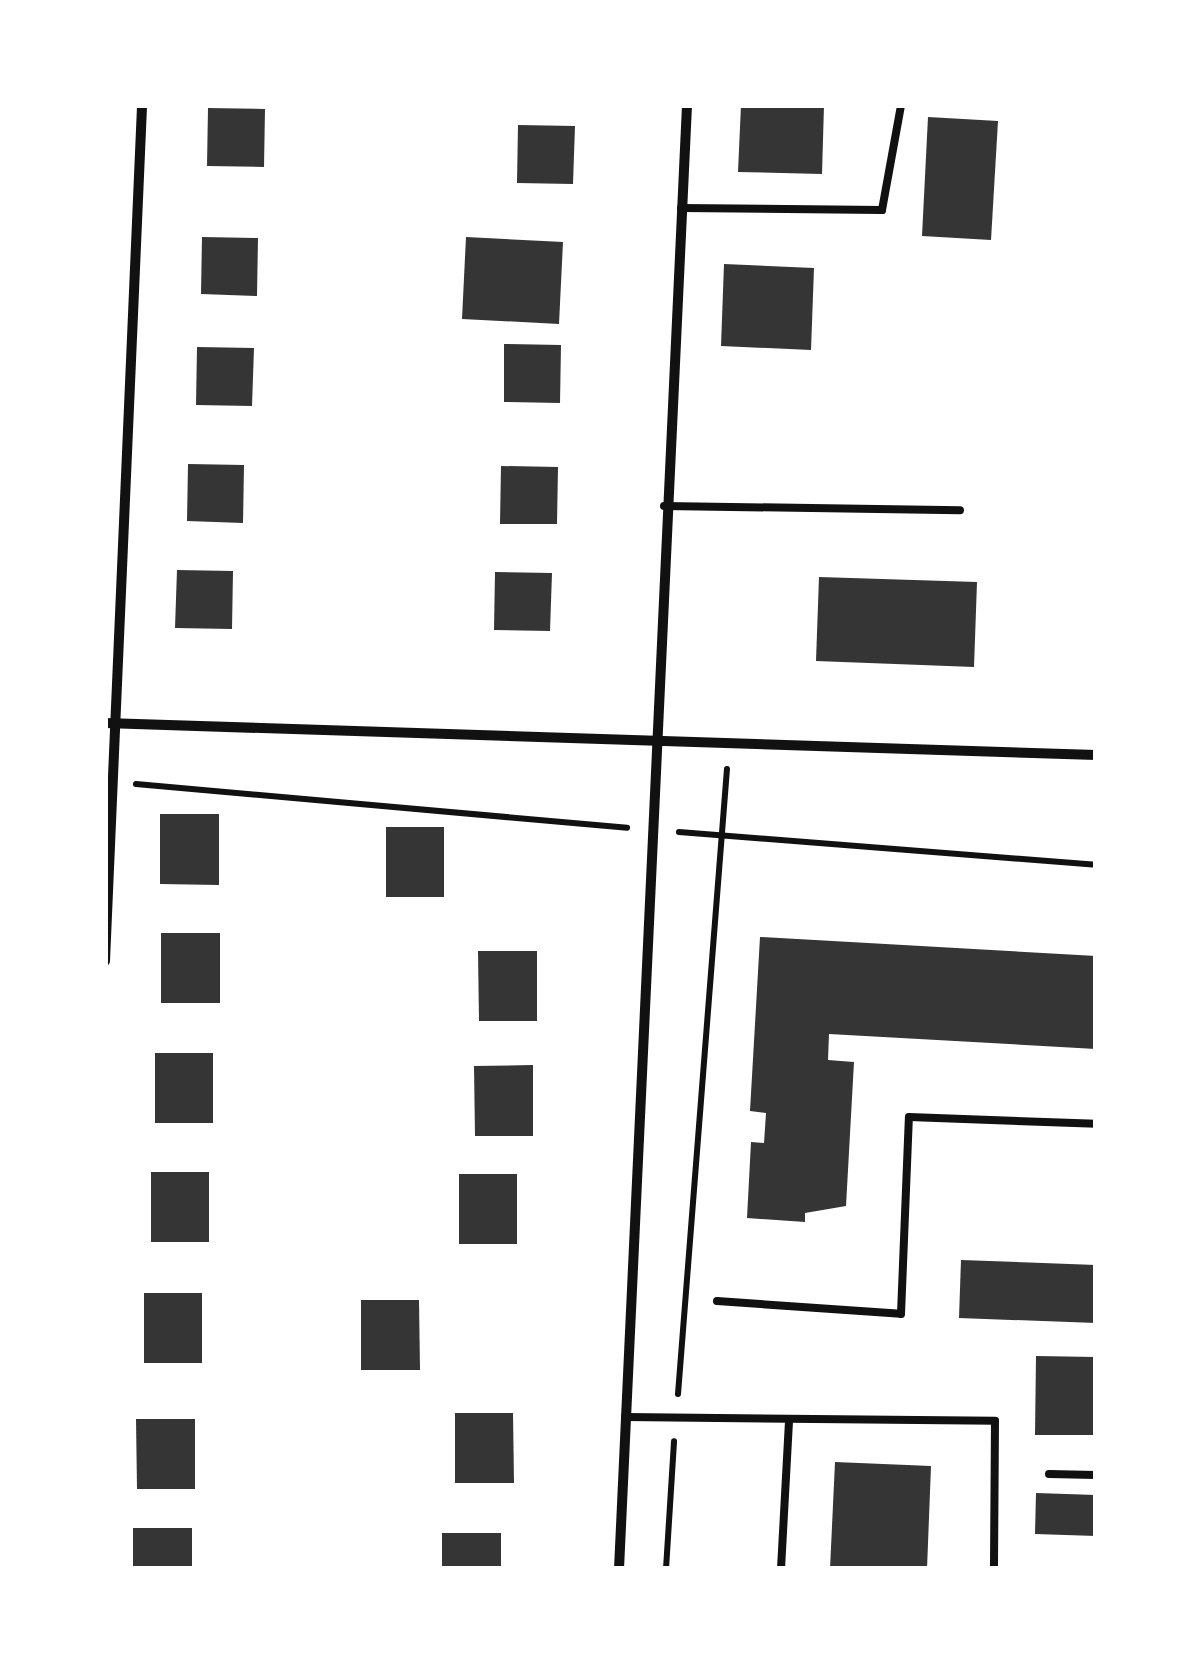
<!DOCTYPE html>
<html>
<head>
<meta charset="utf-8">
<style>
  body { margin:0 }
  #map { position:relative; width:1201px; height:1674px; overflow:hidden; background:#fff; font-family:Raleway,sans-serif }
  div>[style] { position:absolute }
  .building>* { inset:0; background:#353535 }
  .path>* { height:6px; margin:-3px; padding:0 3px; transform-origin:3px; border-radius:3px; background:#111 }
  .service>* { height:8px; margin:-4px; padding:0 4px; transform-origin:4px; border-radius:4px; background:#111 }
  .minor>* { height:10px; margin:-5px; padding:0 5px; transform-origin:5px; border-radius:5px; background:#111 }
  span { translate:-50% -50%; white-space:nowrap; text-align:center; line-height:1.15; -webkit-text-stroke:10px #fff; paint-order:stroke }
  .frame { position:absolute; inset:0; border:108px solid #fff; pointer-events:none }
</style>
</head>
<body>
<div id="map">
  <div class="building">
    <div style="clip-path:polygon(741px 105px,824px 105px,822px 174px,738px 172px)"></div>
    <div style="clip-path:polygon(208px 108px,265px 109px,264px 167px,207px 166px)"></div>
    <div style="clip-path:polygon(928px 117px,998px 121px,991px 240px,922px 236px)"></div>
    <div style="clip-path:polygon(518px 125px,575px 126px,573px 184px,517px 183px)"></div>
    <div style="clip-path:polygon(202px 237px,258px 238px,257px 296px,201px 294px)"></div>
    <div style="clip-path:polygon(466px 237px,563px 242px,559px 324px,462px 319px)"></div>
    <div style="clip-path:polygon(724px 264px,814px 268px,811px 350px,721px 346px)"></div>
    <div style="clip-path:polygon(504px 344px,561px 345px,560px 403px,504px 402px)"></div>
    <div style="clip-path:polygon(197px 347px,254px 348px,252px 406px,196px 405px)"></div>
    <div style="clip-path:polygon(188px 464px,244px 465px,243px 523px,187px 521px)"></div>
    <div style="clip-path:polygon(501px 466px,558px 467px,557px 524px,500px 524px)"></div>
    <div style="clip-path:polygon(177px 570px,233px 571px,232px 629px,175px 628px)"></div>
    <div style="clip-path:polygon(495px 572px,552px 573px,550px 631px,494px 630px)"></div>
    <div style="clip-path:polygon(819px 577px,977px 582px,974px 667px,816px 661px)"></div>
    <div style="clip-path:polygon(160px 814px,219px 814px,219px 885px,160px 884px)"></div>
    <div style="clip-path:polygon(386px 827px,444px 827px,444px 897px,386px 897px)"></div>
    <div style="clip-path:polygon(161px 933px,220px 933px,220px 1003px,161px 1003px)"></div>
    <div style="clip-path:polygon(760px 937px,1096px 956px,1096px 1049px,829px 1034px,828px 1060px,854px 1062px,846px 1206px,805px 1213px,805px 1222px,747px 1218px,751px 1142px,764px 1143px,766px 1113px,750px 1111px)"></div>
    <div style="clip-path:polygon(478px 951px,537px 951px,537px 1021px,479px 1021px)"></div>
    <div style="clip-path:polygon(155px 1053px,213px 1053px,213px 1123px,155px 1123px)"></div>
    <div style="clip-path:polygon(533px 1065px,533px 1136px,475px 1136px,474px 1066px)"></div>
    <div style="clip-path:polygon(151px 1172px,209px 1172px,209px 1242px,151px 1242px)"></div>
    <div style="clip-path:polygon(459px 1174px,517px 1174px,517px 1244px,459px 1244px)"></div>
    <div style="clip-path:polygon(961px 1260px,1096px 1265px,1096px 1323px,959px 1318px)"></div>
    <div style="clip-path:polygon(144px 1293px,202px 1293px,202px 1363px,144px 1363px)"></div>
    <div style="clip-path:polygon(361px 1300px,419px 1300px,420px 1370px,361px 1370px)"></div>
    <div style="clip-path:polygon(1036px 1356px,1096px 1357px,1096px 1435px,1035px 1435px)"></div>
    <div style="clip-path:polygon(455px 1413px,513px 1413px,514px 1483px,455px 1483px)"></div>
    <div style="clip-path:polygon(136px 1419px,195px 1419px,195px 1489px,137px 1489px)"></div>
    <div style="clip-path:polygon(835px 1462px,931px 1466px,927px 1569px,830px 1569px)"></div>
    <div style="clip-path:polygon(1036px 1493px,1096px 1495px,1096px 1536px,1035px 1534px)"></div>
    <div style="clip-path:polygon(133px 1528px,192px 1528px,192px 1569px,133px 1569px)"></div>
    <div style="clip-path:polygon(442px 1533px,501px 1533px,501px 1569px,442px 1569px)"></div>
  </div>
  <div class="path">
    <div style="left:136px;top:784px;width:493px;rotate:5.1deg"></div>
    <div style="left:679px;top:832px;width:418px;rotate:4.5deg"></div>
    <div style="left:678px;top:1394px;width:627px;rotate:-85.52deg"></div>
    <div style="left:666px;top:1569px;width:128px;rotate:-86.4deg"></div>
  </div>
  <div class="service">
    <div style="left:681px;top:208px;width:201px;rotate:0.6deg"></div>
    <div style="left:882px;top:210px;width:107px;rotate:-79.7deg"></div>
    <div style="left:664px;top:506px;width:296px;rotate:0.8deg"></div>
    <div style="left:717px;top:1301px;width:184px;rotate:4deg"></div>
    <div style="left:901px;top:1314px;width:197px;rotate:-87.7deg"></div>
    <div style="left:909px;top:1117px;width:187px;rotate:2.1deg"></div>
    <div style="left:625px;top:1417px;width:370px;rotate:0.6deg"></div>
    <div style="left:995px;top:1421px;width:148px;rotate:90.4deg"></div>
    <div style="left:1049px;top:1474px;width:47px;rotate:1.2deg"></div>
    <div style="left:781px;top:1569px;width:146px;rotate:-86.9deg"></div>
  </div>
  <div class="minor">
    <div style="left:105px;top:723px;width:992px;rotate:1.85deg"></div>
    <div style="left:105px;top:961px;width:857px;rotate:-87.52deg"></div>
    <div style="left:619px;top:1569px;width:1466px;rotate:-87.34deg"></div>
  </div>
  <div class="frame"></div>
</div>
</body>
</html>
